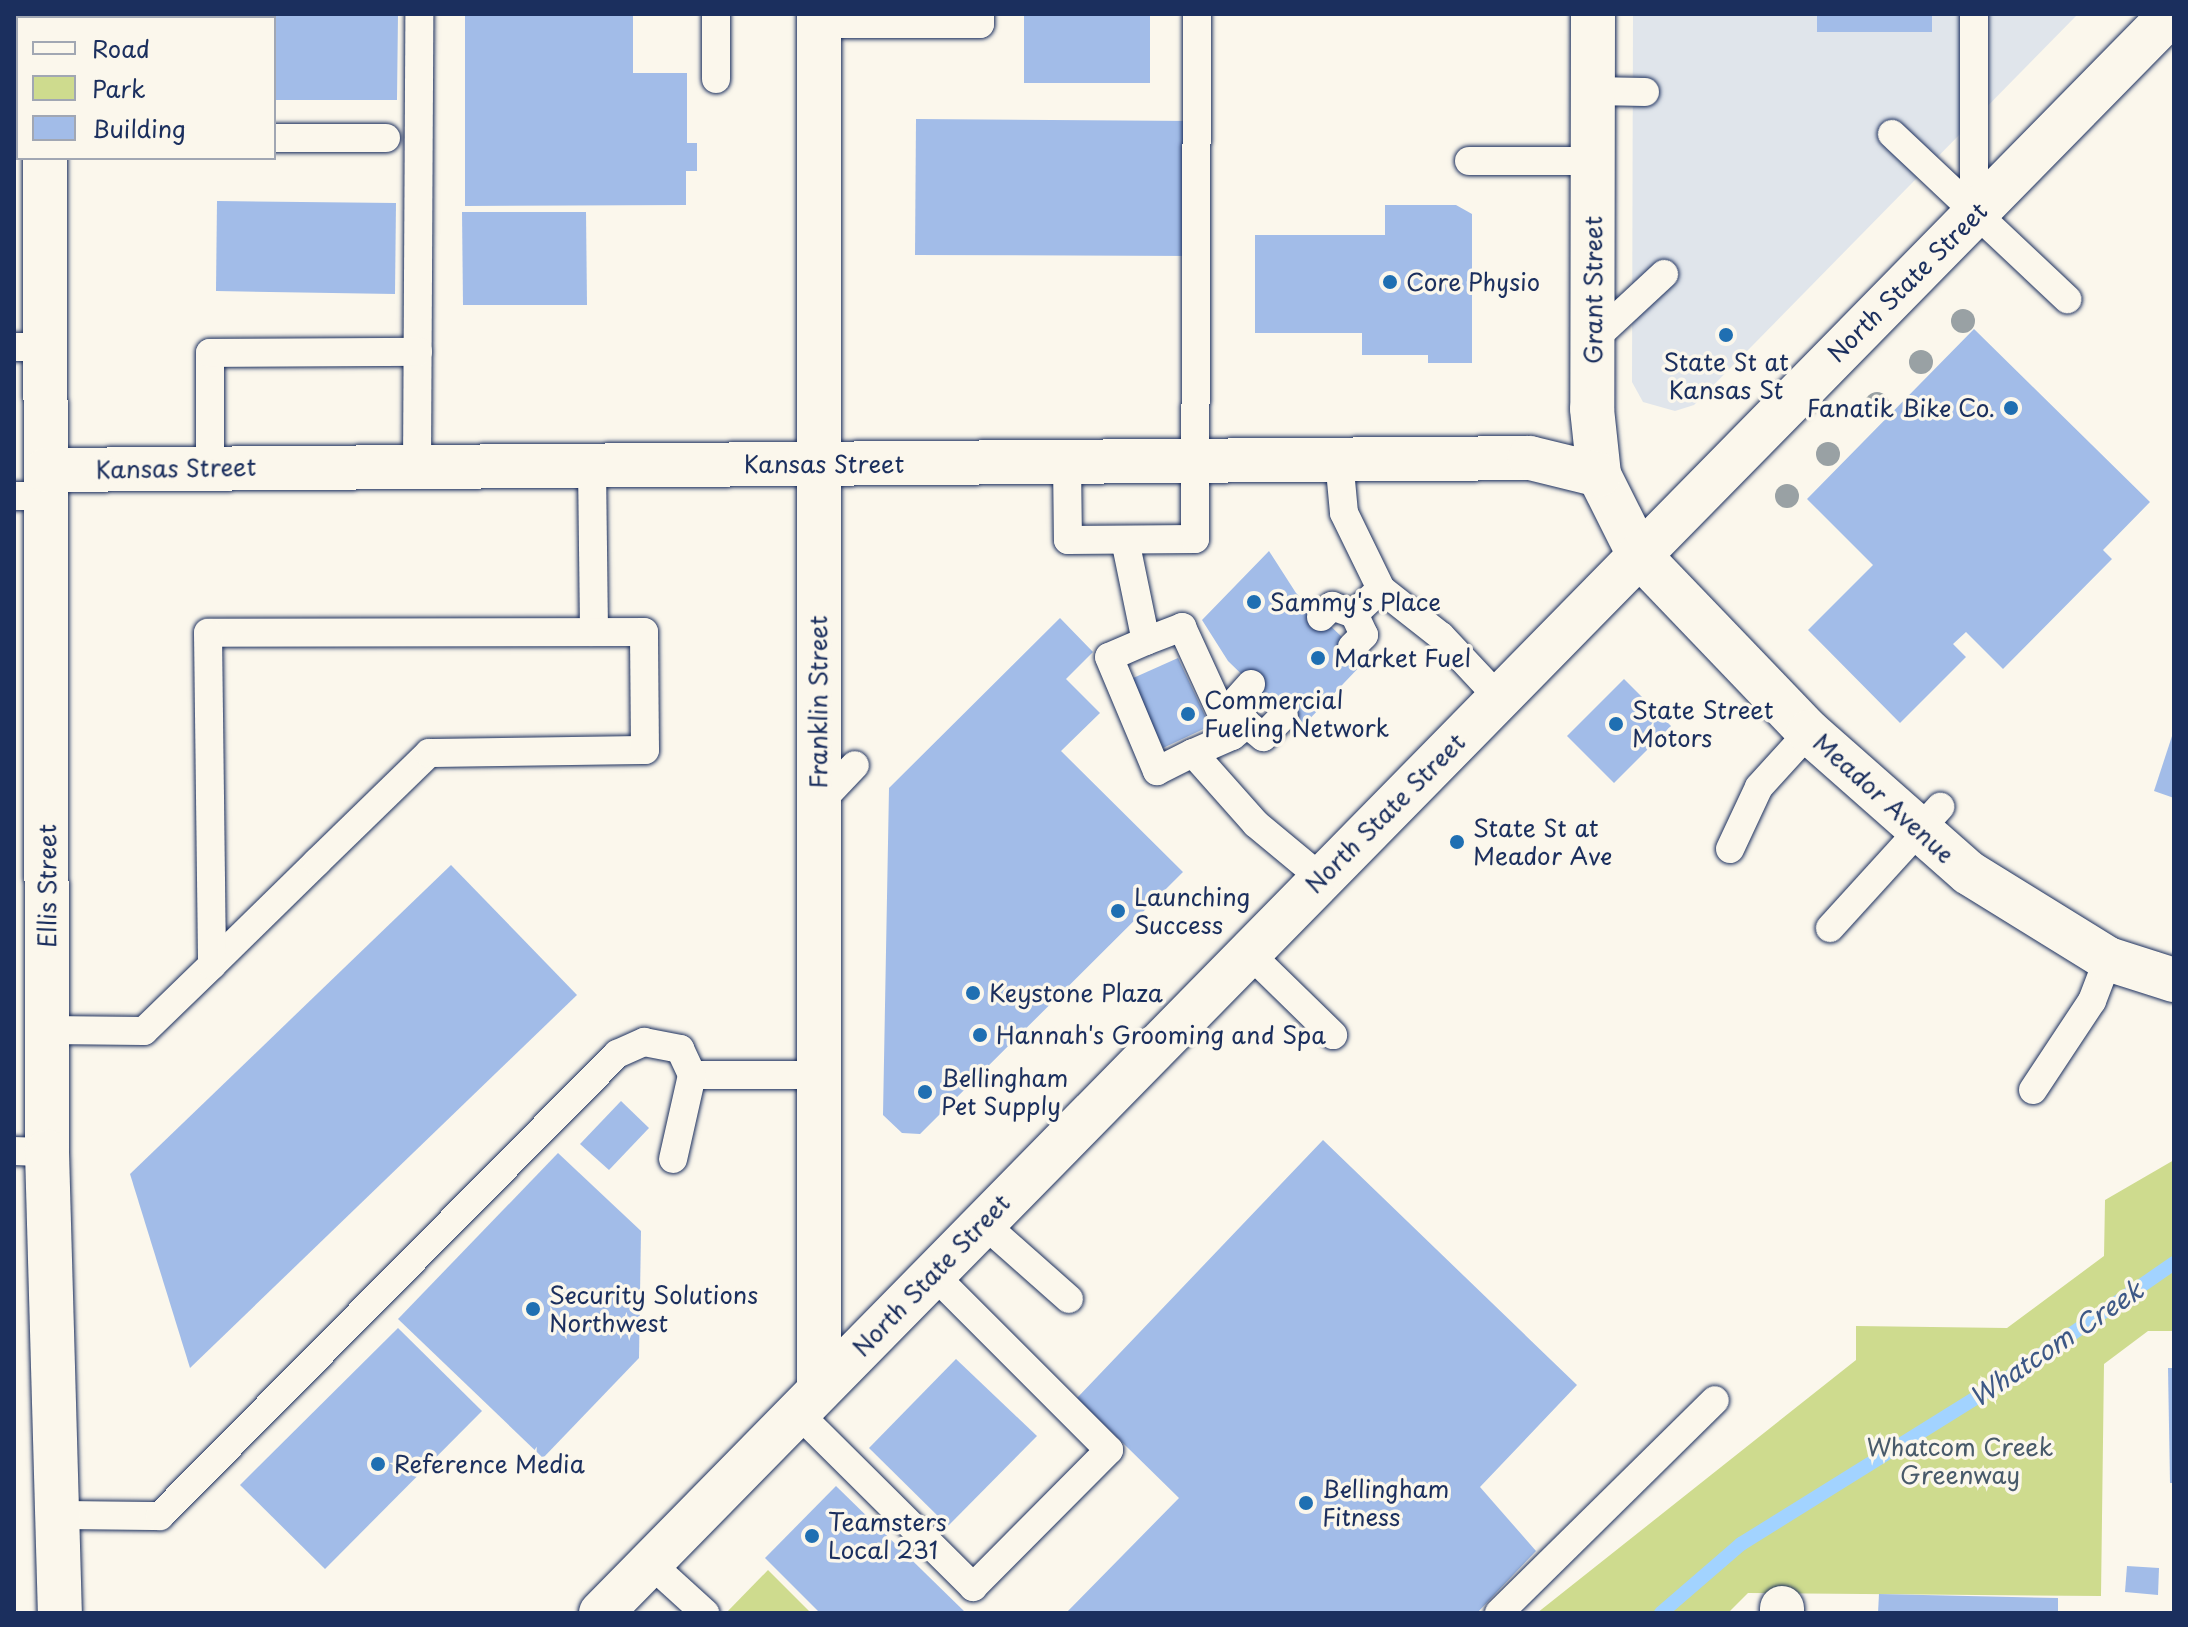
<!DOCTYPE html>
<html>
<head>
<meta charset="utf-8">
<style>
  body { margin:0 }
  #map { position:relative; width:2188px; height:1627px; overflow:hidden; background:#fbf7ec; font-family:"Playpen Sans",sans-serif }
  div>[style] { position:absolute }
  .built>* { inset:0; background:#e0e5eb }
  .green>* { inset:0; background:#cedb8e }
  .stream>* { height:14px; margin:-7px; padding:0 7px; transform-origin:7px; border-radius:7px; background:#a2d3ff }
  .building>* { inset:0; background:#a2bce8 }
  .roads { filter:drop-shadow(0 0 2px #1b2f5e) drop-shadow(0 0 2px #1b2f5e) }
  .service>* { height:28px; margin:-14px; padding:0 14px; transform-origin:14px; border-radius:14px; background:#fbf7ec }
  .minor>* { height:44px; margin:-22px; padding:0 22px; transform-origin:22px; border-radius:22px; background:#fbf7ec }
  .tertiary>* { height:44px; margin:-22px; padding:0 22px; transform-origin:22px; border-radius:22px; background:#fbf7ec }
  .secondary>* { height:44px; margin:-22px; padding:0 22px; transform-origin:22px; border-radius:22px; background:#fbf7ec }
  .trees>* { width:24px; height:24px; margin:-12px; border-radius:50%; background:#99a1a4 }
  .dots>* { width:22px; height:22px; translate:-50% -50%; box-sizing:border-box; border:4px solid #fbf7ec; border-radius:50% }
  span { translate:-50% -50%; white-space:nowrap; text-align:center; line-height:1.15; -webkit-text-stroke:7px #fbf7ec; paint-order:stroke }
  .poi-label { font-size:24px; color:#1b2f5e }
  .left { translate:0 -50%; text-align:left }
  .right { translate:-100% -50%; text-align:right }
  .street-label { font-size:24px; color:#1b2f5e }
  .park-label { font-size:24px; color:#485a6a }
  .water-label { font-size:26px; color:#3d5886; font-style:italic }
  .frame { position:absolute; inset:0; border:16px solid #1b2f5e; pointer-events:none }
  .legend { position:absolute; left:16px; top:16px; width:260px; height:144px; box-sizing:border-box; background:#fbf7ec; border:2px solid #a1a7b3; margin:0; padding:10px 14px; list-style:none; font-size:24px; color:#1b2f5e }
  .legend li { display:flex; align-items:center; gap:16px; height:40px }
  .legend b { width:40px; border:2px solid #a1a7b3 }
</style>
</head>
<body>
<div id="map">
  <div class="built">
    <div style="clip-path:polygon(1633px 14px,2078px 14px,1694px 405px,1675px 411px,1643px 402px,1632px 382px)"></div>
  </div>
  <div class="green">
    <div style="clip-path:polygon(2174px 1160px,2174px 1331px,2148px 1331px,2104px 1364px,2101px 1596px,1748px 1593px,1728px 1613px,1537px 1613px,1856px 1360px,1856px 1326px,2007px 1328px,2104px 1256px,2105px 1200px)"></div>
    <div style="clip-path:polygon(768px 1570px,811px 1613px,726px 1613px)"></div>
  </div>
  <div class="stream">
    <div style="left:1661px;top:1613px;width:106px;rotate:-40.8deg"></div>
    <div style="left:1741px;top:1544px;width:314px;rotate:-31.9deg"></div>
    <div style="left:2008px;top:1378px;width:202px;rotate:-34.7deg"></div>
  </div>
  <div class="building">
    <div style="clip-path:polygon(216px 14px,398px 14px,397px 100px,274px 100px,274px 18px)"></div>
    <div style="clip-path:polygon(465px 14px,633px 14px,633px 73px,687px 73px,687px 143px,697px 143px,697px 171px,686px 171px,686px 205px,465px 206px)"></div>
    <div style="clip-path:polygon(1024px 14px,1150px 14px,1150px 83px,1024px 83px)"></div>
    <div style="clip-path:polygon(1817px 14px,1932px 14px,1932px 32px,1817px 32px)"></div>
    <div style="clip-path:polygon(916px 119px,1193px 121px,1193px 256px,915px 255px)"></div>
    <div style="clip-path:polygon(217px 201px,396px 203px,395px 294px,216px 291px)"></div>
    <div style="clip-path:polygon(1385px 205px,1456px 205px,1472px 214px,1472px 363px,1428px 363px,1428px 355px,1362px 355px,1362px 333px,1255px 333px,1255px 235px,1385px 235px)"></div>
    <div style="clip-path:polygon(462px 212px,586px 212px,587px 305px,463px 305px)"></div>
    <div style="clip-path:polygon(1974px 329px,2150px 502px,2103px 550px,2112px 559px,2003px 669px,1966px 632px,1953px 644px,1966px 657px,1900px 723px,1808px 630px,1873px 565px,1807px 499px)"></div>
    <div style="clip-path:polygon(1269px 551px,1296px 593px,1366px 660px,1299px 730px,1228px 661px,1202px 620px)"></div>
    <div style="clip-path:polygon(1060px 618px,1093px 652px,1066px 679px,1100px 713px,1061px 751px,1183px 872px,920px 1134px,902px 1133px,883px 1115px,889px 788px)"></div>
    <div style="clip-path:polygon(1178px 658px,1210px 726px,1163px 748px,1131px 679px)"></div>
    <div style="clip-path:polygon(1624px 679px,1671px 726px,1614px 783px,1567px 736px)"></div>
    <div style="clip-path:polygon(2173px 733px,2174px 733px,2174px 798px,2154px 791px)"></div>
    <div style="clip-path:polygon(451px 865px,577px 995px,190px 1368px,130px 1174px)"></div>
    <div style="clip-path:polygon(621px 1101px,649px 1128px,609px 1170px,580px 1144px)"></div>
    <div style="clip-path:polygon(1323px 1140px,1577px 1385px,1480px 1487px,1536px 1551px,1477px 1613px,1066px 1613px,1179px 1498px,1077px 1398px)"></div>
    <div style="clip-path:polygon(558px 1153px,641px 1231px,639px 1358px,543px 1458px,398px 1319px)"></div>
    <div style="clip-path:polygon(398px 1328px,482px 1411px,325px 1569px,240px 1485px)"></div>
    <div style="clip-path:polygon(956px 1359px,1037px 1436px,948px 1526px,869px 1448px)"></div>
    <div style="clip-path:polygon(2168px 1368px,2174px 1368px,2174px 1483px,2170px 1483px)"></div>
    <div style="clip-path:polygon(836px 1486px,966px 1613px,820px 1613px,765px 1558px)"></div>
    <div style="clip-path:polygon(2127px 1566px,2159px 1568px,2158px 1595px,2125px 1592px)"></div>
    <div style="clip-path:polygon(1879px 1594px,2058px 1598px,2058px 1613px,1878px 1613px)"></div>
  </div>
  <div class="roads">
    <div class="service">
      <div style="left:716px;top:14px;width:65px;rotate:90deg"></div>
      <div style="left:1974px;top:14px;width:200px;rotate:90deg"></div>
      <div style="left:177px;top:18px;width:4px;rotate:-90deg"></div>
      <div style="left:819px;top:24px;width:161px"></div>
      <div style="left:980px;top:24px;width:10px;rotate:-90deg"></div>
      <div style="left:14px;top:82px;width:4px"></div>
      <div style="left:1593px;top:91px;width:52px;rotate:1.1deg"></div>
      <div style="left:1892px;top:134px;width:241px;rotate:43.3deg"></div>
      <div style="left:274px;top:138px;width:112px"></div>
      <div style="left:1469px;top:161px;width:124px"></div>
      <div style="left:1593px;top:340px;width:97px;rotate:-42.9deg"></div>
      <div style="left:14px;top:347px;width:31px"></div>
      <div style="left:1339px;top:459px;width:54px;rotate:84.7deg"></div>
      <div style="left:1344px;top:513px;width:85px;rotate:64deg"></div>
      <div style="left:1381px;top:589px;width:76px;rotate:38.1deg"></div>
      <div style="left:1441px;top:636px;width:85px;rotate:46.9deg"></div>
      <div style="left:1067px;top:462px;width:78px;rotate:89.3deg"></div>
      <div style="left:1068px;top:540px;width:127px;rotate:-0.5deg"></div>
      <div style="left:1195px;top:539px;width:525px;rotate:-89.78deg"></div>
      <div style="left:592px;top:466px;width:166px;rotate:89.3deg"></div>
      <div style="left:417px;top:467px;width:453px;rotate:-89.7deg"></div>
      <div style="left:210px;top:468px;width:115px;rotate:-90deg"></div>
      <div style="left:210px;top:353px;width:208px;rotate:-0.3deg"></div>
      <div style="left:14px;top:496px;width:32px"></div>
      <div style="left:1125px;top:540px;width:103px;rotate:78.3deg"></div>
      <div style="left:1146px;top:641px;width:39px;rotate:-21deg"></div>
      <div style="left:1182px;top:627px;width:120px;rotate:65.4deg"></div>
      <div style="left:1232px;top:736px;width:43px;rotate:156.4deg"></div>
      <div style="left:1193px;top:753px;width:95px;rotate:48.4deg"></div>
      <div style="left:1256px;top:824px;width:85px;rotate:39.7deg"></div>
      <div style="left:1321px;top:617px;width:16px;rotate:-45deg"></div>
      <div style="left:1332px;top:606px;width:23px;rotate:20deg"></div>
      <div style="left:1146px;top:641px;width:40px;rotate:156.6deg"></div>
      <div style="left:1109px;top:657px;width:124px;rotate:67.2deg"></div>
      <div style="left:1157px;top:771px;width:40px;rotate:-26.6deg"></div>
      <div style="left:1352px;top:647px;width:17px;rotate:-45deg"></div>
      <div style="left:1364px;top:635px;width:23px;rotate:-115deg"></div>
      <div style="left:1354px;top:614px;width:37px;rotate:-43deg"></div>
      <div style="left:1247px;top:724px;width:24px;rotate:-125deg"></div>
      <div style="left:1233px;top:704px;width:27px;rotate:-48deg"></div>
      <div style="left:1232px;top:736px;width:19px;rotate:-39deg"></div>
      <div style="left:1247px;top:724px;width:21px;rotate:39deg"></div>
      <div style="left:1263px;top:737px;width:30px;rotate:-46deg"></div>
      <div style="left:819px;top:803px;width:52px;rotate:-46.5deg"></div>
      <div style="left:1730px;top:849px;width:68px;rotate:-64.9deg"></div>
      <div style="left:1759px;top:787px;width:74px;rotate:-47.7deg"></div>
      <div style="left:1830px;top:928px;width:164px;rotate:-47.7deg"></div>
      <div style="left:1248px;top:952px;width:119px;rotate:44.3deg"></div>
      <div style="left:47px;top:1030px;width:97px;rotate:0.6deg"></div>
      <div style="left:144px;top:1031px;width:95px;rotate:-44.1deg"></div>
      <div style="left:212px;top:965px;width:147px;rotate:-44.4deg"></div>
      <div style="left:317px;top:862px;width:156px;rotate:-44.2deg"></div>
      <div style="left:429px;top:753px;width:216px;rotate:-0.8deg"></div>
      <div style="left:645px;top:750px;width:118px;rotate:-90.5deg"></div>
      <div style="left:644px;top:632px;width:436px;rotate:179.9deg"></div>
      <div style="left:208px;top:633px;width:332px;rotate:89.3deg"></div>
      <div style="left:692px;top:1075px;width:126px"></div>
      <div style="left:2033px;top:1090px;width:107px;rotate:-56.5deg"></div>
      <div style="left:2092px;top:1001px;width:45px;rotate:-69.1deg"></div>
      <div style="left:14px;top:1151px;width:33px;rotate:2deg"></div>
      <div style="left:982px;top:1222px;width:116px;rotate:41.5deg"></div>
      <div style="left:796px;top:1411px;width:250px;rotate:44.8deg"></div>
      <div style="left:973px;top:1587px;width:193px;rotate:-45.2deg"></div>
      <div style="left:1109px;top:1450px;width:250px;rotate:-135deg"></div>
      <div style="left:57px;top:1515px;width:103px;rotate:0.6deg"></div>
      <div style="left:160px;top:1516px;width:650px;rotate:-45.31deg"></div>
      <div style="left:617px;top:1054px;width:30px;rotate:-24deg"></div>
      <div style="left:644px;top:1042px;width:37px;rotate:11deg"></div>
      <div style="left:680px;top:1049px;width:29px;rotate:65deg"></div>
      <div style="left:692px;top:1075px;width:86px;rotate:102.7deg"></div>
      <div style="left:649px;top:1562px;width:76px;rotate:42.3deg"></div>
      <div style="left:1499px;top:1613px;width:303px;rotate:-44.6deg"></div>
    </div>
    <div class="minor">
      <div style="left:45px;top:14px;width:4px;rotate:90deg"></div>
      <div style="left:819px;top:14px;width:1376px;rotate:90deg"></div>
      <div style="left:1593px;top:14px;width:395px;rotate:90.1deg"></div>
      <div style="left:1592px;top:409px;width:66px;rotate:83.9deg"></div>
      <div style="left:1599px;top:475px;width:89px;rotate:63.4deg"></div>
      <div style="left:45px;top:158px;width:994px;rotate:89.88deg"></div>
      <div style="left:47px;top:1152px;width:461px;rotate:88.4deg"></div>
      <div style="left:46px;top:470px;width:1484px;rotate:-0.46deg"></div>
      <div style="left:1530px;top:458px;width:71px;rotate:13.8deg"></div>
      <div style="left:1782px;top:1613px;width:5px;rotate:-90deg"></div>
    </div>
    <div class="tertiary">
      <div style="left:1639px;top:555px;width:245px;rotate:46.2deg"></div>
      <div style="left:1809px;top:732px;width:213px;rotate:41.4deg"></div>
      <div style="left:1969px;top:873px;width:163px;rotate:31.7deg"></div>
      <div style="left:2108px;top:959px;width:69px;rotate:17.7deg"></div>
    </div>
    <div class="secondary">
      <div style="left:601px;top:1613px;width:2241px;rotate:-45.52deg"></div>
    </div>
  </div>
  <div class="trees">
    <div style="left:1963px;top:321px"></div>
    <div style="left:1921px;top:362px"></div>
    <div style="left:1877px;top:404px"></div>
    <div style="left:1828px;top:454px"></div>
    <div style="left:1787px;top:496px"></div>
  </div>
  <div class="dots">
    <div style="left:1390px;top:282px;background:#1f6fb2"></div>
    <div style="left:1726px;top:335px;background:#1f6fb2"></div>
    <div style="left:2011px;top:408px;background:#1f6fb2"></div>
    <div style="left:1254px;top:602px;background:#1f6fb2"></div>
    <div style="left:1318px;top:658px;background:#1f6fb2"></div>
    <div style="left:1188px;top:714px;background:#1f6fb2"></div>
    <div style="left:1616px;top:724px;background:#1f6fb2"></div>
    <div style="left:1457px;top:842px;background:#1f6fb2"></div>
    <div style="left:1118px;top:911px;background:#1f6fb2"></div>
    <div style="left:973px;top:993px;background:#1f6fb2"></div>
    <div style="left:980px;top:1035px;background:#1f6fb2"></div>
    <div style="left:925px;top:1092px;background:#1f6fb2"></div>
    <div style="left:533px;top:1309px;background:#1f6fb2"></div>
    <div style="left:378px;top:1464px;background:#1f6fb2"></div>
    <div style="left:1306px;top:1503px;background:#1f6fb2"></div>
    <div style="left:812px;top:1536px;background:#1f6fb2"></div>
  </div>
  <div class="poi-label">
    <span class="left" style="left:1406px;top:282px">Core Physio</span>
    <span style="left:1726px;top:376px">State St at<br>Kansas St</span>
    <span class="right" style="left:1995px;top:408px">Fanatik Bike Co.</span>
    <span class="left" style="left:1270px;top:602px">Sammy's Place</span>
    <span class="left" style="left:1334px;top:658px">Market Fuel</span>
    <span class="left" style="left:1204px;top:714px">Commercial<br>Fueling Network</span>
    <span class="left" style="left:1632px;top:724px">State Street<br>Motors</span>
    <span class="left" style="left:1473px;top:842px">State St at<br>Meador Ave</span>
    <span class="left" style="left:1134px;top:911px">Launching<br>Success</span>
    <span class="left" style="left:989px;top:993px">Keystone Plaza</span>
    <span class="left" style="left:996px;top:1035px">Hannah's Grooming and Spa</span>
    <span class="left" style="left:941px;top:1092px">Bellingham<br>Pet Supply</span>
    <span class="left" style="left:549px;top:1309px">Security Solutions<br>Northwest</span>
    <span class="left" style="left:394px;top:1464px">Reference Media</span>
    <span class="left" style="left:1322px;top:1503px">Bellingham<br>Fitness</span>
    <span class="left" style="left:828px;top:1536px">Teamsters<br>Local 231</span>
  </div>
  <div class="street-label">
    <span style="left:1907px;top:282px;rotate:-45deg">North State Street</span>
    <span style="left:1593px;top:290px;rotate:-90deg">Grant Street</span>
    <span style="left:824px;top:464px">Kansas Street</span>
    <span style="left:176px;top:468px;rotate:-1deg">Kansas Street</span>
    <span style="left:818px;top:702px;rotate:-90deg">Franklin Street</span>
    <span style="left:1884px;top:798px;rotate:42deg">Meador Avenue</span>
    <span style="left:1385px;top:813px;rotate:-45deg">North State Street</span>
    <span style="left:47px;top:886px;rotate:-90deg">Ellis Street</span>
    <span style="left:931px;top:1275px;rotate:-46deg">North State Street</span>
  </div>
  <div class="park-label">
    <span style="left:1960px;top:1461px">Whatcom Creek<br>Greenway</span>
  </div>
  <div class="water-label">
    <span style="left:2056px;top:1343px;rotate:-34deg">Whatcom Creek</span>
  </div>
  <div class="frame"></div>
  <ul class="legend">
  <li><b style="height:10px;background:#fbf7ec"></b>Road</li>
  <li><b style="height:22px;background:#cedb8e"></b>Park</li>
  <li><b style="height:22px;background:#a2bce8"></b>Building</li>
  </ul>
</div>
</body>
</html>
